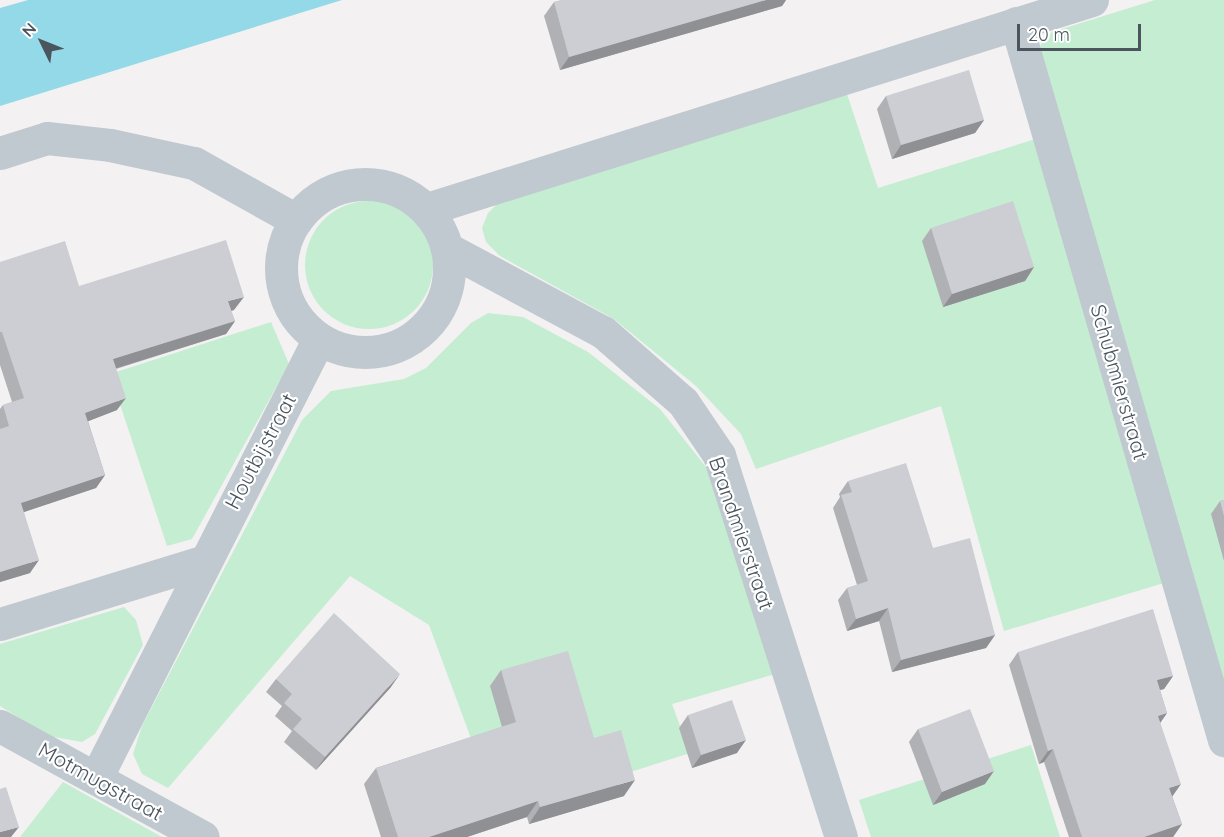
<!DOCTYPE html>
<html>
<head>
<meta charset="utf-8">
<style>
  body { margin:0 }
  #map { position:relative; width:1224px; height:837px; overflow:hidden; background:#f3f1f2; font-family:Quicksand,sans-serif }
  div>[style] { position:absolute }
  .green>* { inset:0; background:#c4edd2 }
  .round { border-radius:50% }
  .water>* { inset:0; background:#94d9e7 }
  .street>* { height:33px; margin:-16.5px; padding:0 16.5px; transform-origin:16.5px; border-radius:16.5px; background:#c0c9cf }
  .street>.ring { margin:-16.5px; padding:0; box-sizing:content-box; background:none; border:33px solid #c0c9cf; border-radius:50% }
  .wall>* { inset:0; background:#afb1b5 }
  .shaded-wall>* { inset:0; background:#8f9094 }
  .building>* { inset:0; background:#ccced3 }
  span { translate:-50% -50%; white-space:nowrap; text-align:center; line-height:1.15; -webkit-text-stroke:4.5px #fff; paint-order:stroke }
  .street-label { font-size:21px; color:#4a555e }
  .north { position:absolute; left:12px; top:12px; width:60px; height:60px; -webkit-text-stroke:4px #fff; paint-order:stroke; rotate:313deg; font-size:16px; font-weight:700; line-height:24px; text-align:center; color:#4a555e }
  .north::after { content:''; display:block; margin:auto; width:21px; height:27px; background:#4a555e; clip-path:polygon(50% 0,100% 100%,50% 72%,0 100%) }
  .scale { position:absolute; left:1017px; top:24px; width:124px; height:27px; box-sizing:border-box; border:3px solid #4a555e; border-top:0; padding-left:8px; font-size:18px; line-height:21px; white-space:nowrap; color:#4a555e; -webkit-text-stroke:4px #fff; paint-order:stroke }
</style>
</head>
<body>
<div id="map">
  <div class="green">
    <div style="clip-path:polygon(1155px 0,1224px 0,1224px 683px,1039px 61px,1041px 44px,1052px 32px)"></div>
    <div style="clip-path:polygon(846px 91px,878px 188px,1042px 137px,1174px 580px,1004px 631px,941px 406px,756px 469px,741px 434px,696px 386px,614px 319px,500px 256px,486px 242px,482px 228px,488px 213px,502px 199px)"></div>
    <div class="round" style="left:305px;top:201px;width:128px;height:128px"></div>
    <div style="clip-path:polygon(488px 313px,523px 317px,588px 352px,660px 409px,706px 467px,775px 674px,672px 704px,690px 753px,499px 814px,429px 625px,350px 576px,168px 788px,142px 774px,133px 754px,142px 726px,302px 420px,331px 391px,404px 379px,426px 368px,471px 323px)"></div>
    <div style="clip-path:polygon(271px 322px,289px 364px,192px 539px,167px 546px,110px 374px)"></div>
    <div style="clip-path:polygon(124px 607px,136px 620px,143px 645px,95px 734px,82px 742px,48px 736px,0 706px,0 644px)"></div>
    <div style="clip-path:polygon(1031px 745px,1060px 837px,871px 837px,859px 800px)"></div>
    <div style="clip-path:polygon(63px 782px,162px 837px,20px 837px)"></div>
  </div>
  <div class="water">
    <div style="clip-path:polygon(28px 0,342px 0,0 106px,0 8px)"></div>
  </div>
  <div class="street">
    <div style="left:1016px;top:23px;width:747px;rotate:73.82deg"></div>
    <div style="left:0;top:153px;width:49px;rotate:-17.7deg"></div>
    <div style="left:47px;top:138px;width:63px;rotate:6.3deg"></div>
    <div style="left:110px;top:145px;width:86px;rotate:12.1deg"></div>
    <div style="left:194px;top:163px;width:117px;rotate:29.2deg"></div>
    <div class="ring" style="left:281px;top:184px;width:135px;height:135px"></div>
    <div style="left:427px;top:209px;width:697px;rotate:-17.45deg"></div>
    <div style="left:448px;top:249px;width:176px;rotate:28.2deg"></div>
    <div style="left:603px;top:332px;width:106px;rotate:41.2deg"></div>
    <div style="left:683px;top:402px;width:64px;rotate:55.8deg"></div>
    <div style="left:719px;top:455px;width:401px;rotate:72.3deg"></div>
    <div style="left:0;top:624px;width:211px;rotate:-17.1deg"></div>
    <div style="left:0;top:726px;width:231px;rotate:28.7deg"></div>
    <div style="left:96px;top:778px;width:492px;rotate:-63.1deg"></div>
  </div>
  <div class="wall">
    <div style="clip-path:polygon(562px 0,786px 0,782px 6px,560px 70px,544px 16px,554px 2px)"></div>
    <div style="clip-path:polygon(886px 96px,984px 120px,975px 133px,892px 159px,877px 109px)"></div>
    <div style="clip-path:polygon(931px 228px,1034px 267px,1025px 281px,943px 307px,922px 241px)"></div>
    <div style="clip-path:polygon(0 262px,79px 286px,234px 310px,231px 311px,235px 321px,226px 334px,116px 369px,117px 410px,88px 421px,105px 475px,96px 488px,24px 512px,30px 573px,0 582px,0 409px,3px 405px,12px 402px,0 365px)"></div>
    <div style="clip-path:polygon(848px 481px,933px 548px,995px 635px,986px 648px,892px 672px,879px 621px,847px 631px,838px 600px,847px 588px,857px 585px,833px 508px,840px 497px,839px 494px)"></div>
    <div style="clip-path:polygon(1224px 500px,1224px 561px,1211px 514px,1220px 501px)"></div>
    <div style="clip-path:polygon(1018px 652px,1173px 676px,1164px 689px,1160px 690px,1167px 713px,1160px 723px,1172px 796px,1182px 824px,1173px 837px,1069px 837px,1044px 762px,1039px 764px,1009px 665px)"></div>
    <div style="clip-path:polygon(501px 670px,594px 738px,624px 796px,529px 824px,527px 817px,467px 837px,381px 837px,364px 784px,376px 768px,502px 727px,490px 686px)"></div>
    <div style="clip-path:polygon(276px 679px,391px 687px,316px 770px,284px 742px,292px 731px,275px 716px,282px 706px,266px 692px)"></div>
    <div style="clip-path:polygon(688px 715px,737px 753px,692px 768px,679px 728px)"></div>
    <div style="clip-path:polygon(918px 729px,985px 784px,933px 805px,909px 742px)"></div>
  </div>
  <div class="shaded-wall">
    <div style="clip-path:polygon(766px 0,786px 0,782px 6px,560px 70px,569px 57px)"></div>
    <div style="clip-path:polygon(984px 120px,975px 133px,892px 159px,901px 145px)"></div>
    <div style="clip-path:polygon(1034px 267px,1025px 281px,943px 307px,952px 294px)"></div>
    <div style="clip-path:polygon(244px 297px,234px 310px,219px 314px,228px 301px)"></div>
    <div style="clip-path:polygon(235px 321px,226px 334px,104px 372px,113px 359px)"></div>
    <div style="clip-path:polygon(126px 398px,117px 410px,76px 426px,85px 413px)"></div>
    <div style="clip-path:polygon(105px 475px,96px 488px,12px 516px,21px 503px)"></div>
    <div style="clip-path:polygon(39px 560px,30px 573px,0 582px,0 572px)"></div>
    <div style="clip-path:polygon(888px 608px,879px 621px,847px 631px,856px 619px)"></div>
    <div style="clip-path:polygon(995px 635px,986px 648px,892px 672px,901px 660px)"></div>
    <div style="clip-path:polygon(400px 674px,391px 687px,316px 770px,325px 757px)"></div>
    <div style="clip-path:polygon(1173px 676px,1164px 689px,1148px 693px,1157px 680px)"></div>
    <div style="clip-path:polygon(1167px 713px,1158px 726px,1158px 716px)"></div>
    <div style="clip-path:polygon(746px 740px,737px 753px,692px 768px,701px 755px)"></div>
    <div style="clip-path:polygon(1053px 749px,1044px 762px,1039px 764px,1048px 751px)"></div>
    <div style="clip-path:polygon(994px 771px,985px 784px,933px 805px,942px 792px)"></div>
    <div style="clip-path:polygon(635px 780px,624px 796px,529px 824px,540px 807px)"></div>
    <div style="clip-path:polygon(1181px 784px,1172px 797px,1169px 788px)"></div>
    <div style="clip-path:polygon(538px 801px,527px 817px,467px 837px,429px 837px)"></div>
    <div style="clip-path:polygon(1182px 824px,1173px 837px,1144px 837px)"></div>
    <div style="clip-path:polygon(19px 827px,11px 837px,0 837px,0 832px)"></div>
  </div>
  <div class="building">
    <div style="clip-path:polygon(562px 0,766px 0,569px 57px,554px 2px)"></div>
    <div style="clip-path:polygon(969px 70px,984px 120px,901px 145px,886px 96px)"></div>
    <div style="clip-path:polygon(1013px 201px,1034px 267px,952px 294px,931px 228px)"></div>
    <div style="clip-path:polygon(226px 240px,244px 297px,228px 301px,235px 321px,113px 359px,126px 398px,85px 413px,105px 475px,21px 503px,39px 560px,0 572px,0 429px,9px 426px,3px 405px,24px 398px,2px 332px,0 332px,0 262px,65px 241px,79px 286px)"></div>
    <div style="clip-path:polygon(906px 463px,933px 548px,970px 538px,995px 635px,901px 660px,888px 608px,856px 619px,847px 588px,868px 581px,841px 495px,852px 492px,848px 481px)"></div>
    <div style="clip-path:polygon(1224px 500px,1224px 516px,1220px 501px)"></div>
    <div style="clip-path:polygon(1153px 609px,1173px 676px,1157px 680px,1167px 713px,1158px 716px,1181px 784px,1169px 788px,1182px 824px,1144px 837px,1082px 837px,1053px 749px,1048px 751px,1018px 652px)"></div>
    <div style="clip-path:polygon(334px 613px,400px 674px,325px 757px,293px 729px,302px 719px,284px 703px,292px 694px,276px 679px)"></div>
    <div style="clip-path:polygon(568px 651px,594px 738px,621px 730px,635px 780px,540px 807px,538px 801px,429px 837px,398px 837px,376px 768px,516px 722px,501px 670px)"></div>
    <div style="clip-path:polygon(732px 700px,746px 740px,701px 755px,688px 715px)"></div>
    <div style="clip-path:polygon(970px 709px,994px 771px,942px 792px,918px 729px)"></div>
    <div style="clip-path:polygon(6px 787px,19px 827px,0 832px,0 789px)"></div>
  </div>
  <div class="street-label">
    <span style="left:1120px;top:382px;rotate:74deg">Schubmierstraat</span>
    <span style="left:260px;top:451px;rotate:-62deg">Houtbijstraat</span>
    <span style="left:742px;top:533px;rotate:71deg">Brandmierstraat</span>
    <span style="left:101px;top:781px;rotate:29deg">Motmugstraat</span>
  </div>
  <div class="north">N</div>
  <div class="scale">20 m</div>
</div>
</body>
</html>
